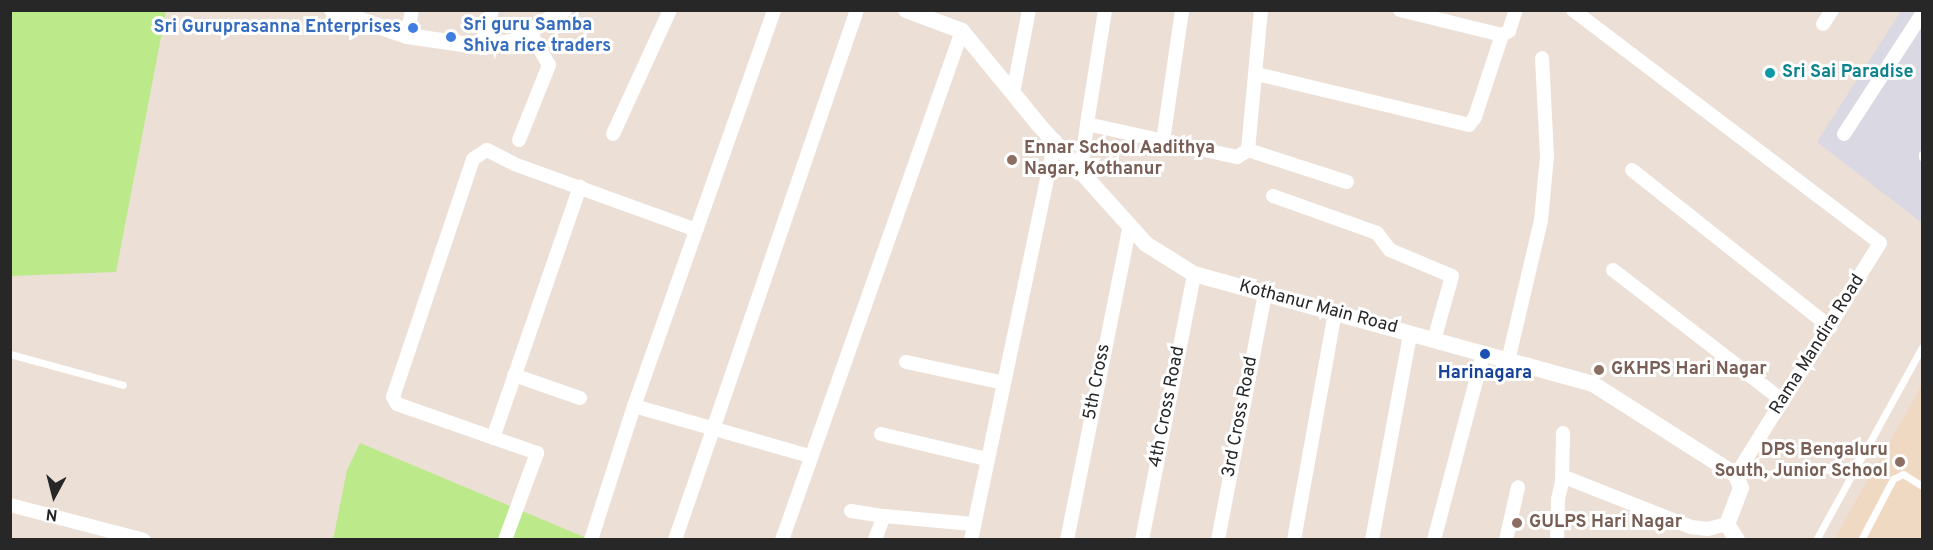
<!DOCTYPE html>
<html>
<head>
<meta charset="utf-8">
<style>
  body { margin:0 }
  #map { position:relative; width:1933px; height:550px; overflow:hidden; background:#ecdfd6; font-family:Overpass,sans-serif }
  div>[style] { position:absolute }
  .industrial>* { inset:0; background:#d9d8e3 }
  .education>* { inset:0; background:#f0d9c3 }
  .green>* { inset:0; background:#bcea8b }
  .service>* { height:7px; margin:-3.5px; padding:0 3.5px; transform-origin:3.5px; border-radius:3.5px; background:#fff }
  .minor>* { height:14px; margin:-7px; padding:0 7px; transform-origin:7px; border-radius:7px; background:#fff }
  .tertiary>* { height:16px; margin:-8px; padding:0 8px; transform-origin:8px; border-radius:8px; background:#fff }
  .dots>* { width:16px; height:16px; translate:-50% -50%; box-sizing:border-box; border:3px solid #fff; border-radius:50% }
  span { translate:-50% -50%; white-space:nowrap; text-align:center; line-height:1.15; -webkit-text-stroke:6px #fff; paint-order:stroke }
  .shop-label { font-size:18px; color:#366cbe; font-weight:700 }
  .left { translate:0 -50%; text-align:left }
  .right { translate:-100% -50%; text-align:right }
  .culture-label { font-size:18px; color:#0d838f; font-weight:700 }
  .education-label { font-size:18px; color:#785e54; font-weight:700 }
  .street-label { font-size:18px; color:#272727 }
  .transit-label { font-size:18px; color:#164399; font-weight:700 }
  .frame { position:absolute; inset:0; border:12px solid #272727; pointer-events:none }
  .north { position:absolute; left:24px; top:466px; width:60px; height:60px; -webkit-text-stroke:4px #fff; paint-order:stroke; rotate:187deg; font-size:16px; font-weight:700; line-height:24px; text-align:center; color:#272727 }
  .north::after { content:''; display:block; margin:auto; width:21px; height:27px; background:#272727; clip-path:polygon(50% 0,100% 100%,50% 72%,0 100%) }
</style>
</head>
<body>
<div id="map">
  <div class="industrial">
    <div style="clip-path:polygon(1901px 11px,1922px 11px,1922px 223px,1817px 142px)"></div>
  </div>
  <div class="education">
    <div style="clip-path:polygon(1922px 385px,1922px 539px,1834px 539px)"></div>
  </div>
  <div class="green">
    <div style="clip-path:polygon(10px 11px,166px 11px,116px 272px,11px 276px)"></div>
    <div style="clip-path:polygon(360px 443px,589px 539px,333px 540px,347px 470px)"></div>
  </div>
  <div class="service">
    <div style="left:1922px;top:154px;width:3px;rotate:90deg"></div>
    <div style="left:10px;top:354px;width:117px;rotate:15.3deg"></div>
    <div style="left:1816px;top:540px;width:220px;rotate:-61.2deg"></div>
    <div style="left:1861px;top:540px;width:69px;rotate:-62.3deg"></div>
    <div style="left:1893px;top:479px;width:11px;rotate:-27deg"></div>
    <div style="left:1903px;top:474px;width:22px;rotate:32deg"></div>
  </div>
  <div class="minor">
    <div style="left:1400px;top:10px;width:105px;rotate:13.8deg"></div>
    <div style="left:1502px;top:35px;width:8px;rotate:-30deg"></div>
    <div style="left:1509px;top:31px;width:22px;rotate:-72deg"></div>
    <div style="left:1573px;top:10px;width:385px;rotate:37.2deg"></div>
    <div style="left:1880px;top:243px;width:273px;rotate:121.8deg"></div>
    <div style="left:1823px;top:24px;width:17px;rotate:-57deg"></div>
    <div style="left:407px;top:36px;width:26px;rotate:-79deg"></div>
    <div style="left:484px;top:47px;width:38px;rotate:-78deg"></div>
    <div style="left:1257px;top:74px;width:218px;rotate:13.5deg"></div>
    <div style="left:1469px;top:125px;width:10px;rotate:-53deg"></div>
    <div style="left:1475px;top:117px;width:86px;rotate:-71.8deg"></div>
    <div style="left:1013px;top:93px;width:85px;rotate:-79.1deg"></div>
    <div style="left:1087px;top:124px;width:115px;rotate:-81deg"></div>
    <div style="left:613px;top:134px;width:136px;rotate:-65.3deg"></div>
    <div style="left:1844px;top:134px;width:143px;rotate:-57deg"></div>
    <div style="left:519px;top:140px;width:81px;rotate:-68.2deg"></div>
    <div style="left:549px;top:65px;width:38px;rotate:-120deg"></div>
    <div style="left:1163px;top:141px;width:132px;rotate:-81.7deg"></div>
    <div style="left:1248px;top:150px;width:104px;rotate:17.9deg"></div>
    <div style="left:1081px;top:168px;width:44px;rotate:-82.2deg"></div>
    <div style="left:1087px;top:124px;width:154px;rotate:12.4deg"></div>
    <div style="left:1237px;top:157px;width:13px;rotate:-32deg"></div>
    <div style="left:1248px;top:150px;width:141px;rotate:-84.7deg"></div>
    <div style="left:1632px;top:170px;width:253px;rotate:38.4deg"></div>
    <div style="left:1273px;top:196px;width:110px;rotate:19.6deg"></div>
    <div style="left:1377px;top:233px;width:21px;rotate:53deg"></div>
    <div style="left:1390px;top:250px;width:67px;rotate:22.8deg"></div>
    <div style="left:1452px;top:276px;width:66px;rotate:105.7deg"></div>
    <div style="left:1613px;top:270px;width:215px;rotate:37.6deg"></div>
    <div style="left:1508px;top:361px;width:145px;rotate:-76.8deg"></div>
    <div style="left:1541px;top:220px;width:64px;rotate:-84.6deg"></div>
    <div style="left:1547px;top:156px;width:98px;rotate:-92.9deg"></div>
    <div style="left:906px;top:362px;width:100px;rotate:12.1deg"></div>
    <div style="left:514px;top:375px;width:70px;rotate:19.2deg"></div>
    <div style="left:634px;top:406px;width:183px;rotate:15.9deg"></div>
    <div style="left:881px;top:434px;width:109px;rotate:13.3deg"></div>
    <div style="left:493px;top:438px;width:266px;rotate:-70.9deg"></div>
    <div style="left:1562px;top:482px;width:49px;rotate:-88.8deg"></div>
    <div style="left:10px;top:505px;width:138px;rotate:14.6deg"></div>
    <div style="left:851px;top:511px;width:33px;rotate:9deg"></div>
    <div style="left:884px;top:516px;width:26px;rotate:111deg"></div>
    <div style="left:884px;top:516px;width:89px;rotate:5.1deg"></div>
    <div style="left:505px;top:540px;width:93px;rotate:-69.8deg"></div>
    <div style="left:537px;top:453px;width:148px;rotate:-160.7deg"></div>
    <div style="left:397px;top:404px;width:8px;rotate:-120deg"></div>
    <div style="left:393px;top:397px;width:251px;rotate:-71.4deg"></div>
    <div style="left:473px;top:159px;width:17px;rotate:-33deg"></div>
    <div style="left:487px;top:150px;width:30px;rotate:27deg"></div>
    <div style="left:514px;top:164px;width:194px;rotate:19.9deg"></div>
    <div style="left:591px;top:540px;width:141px;rotate:-72.2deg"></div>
    <div style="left:634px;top:406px;width:420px;rotate:-70.5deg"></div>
    <div style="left:675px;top:540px;width:560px;rotate:-71.05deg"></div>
    <div style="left:782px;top:540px;width:540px;rotate:-70.52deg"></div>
    <div style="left:971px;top:540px;width:408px;rotate:-78.1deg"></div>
    <div style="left:1067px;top:540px;width:321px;rotate:-78.7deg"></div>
    <div style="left:1142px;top:540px;width:271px;rotate:-78.9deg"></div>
    <div style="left:1218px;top:540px;width:250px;rotate:-79.2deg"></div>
    <div style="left:1294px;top:540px;width:231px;rotate:-79.8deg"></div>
    <div style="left:1372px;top:540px;width:209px;rotate:-79.5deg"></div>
    <div style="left:1434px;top:540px;width:192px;rotate:-75.2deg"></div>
    <div style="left:1506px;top:540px;width:54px;rotate:-77.2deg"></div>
    <div style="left:1557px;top:540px;width:41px;rotate:-88.6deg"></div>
    <div style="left:1558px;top:499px;width:17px;rotate:-77deg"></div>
    <div style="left:1562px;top:482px;width:6px;rotate:-39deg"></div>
    <div style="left:1567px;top:478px;width:133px;rotate:21.6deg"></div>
    <div style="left:1691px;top:527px;width:17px;rotate:7deg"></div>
    <div style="left:1708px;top:529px;width:20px;rotate:-15deg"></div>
  </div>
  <div class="tertiary">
    <div style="left:332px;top:10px;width:79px;rotate:19.1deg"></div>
    <div style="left:407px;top:36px;width:78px;rotate:8.1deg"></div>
    <div style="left:484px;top:47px;width:31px;rotate:-11deg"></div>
    <div style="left:514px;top:41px;width:59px;rotate:-31.8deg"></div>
    <div style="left:906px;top:10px;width:60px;rotate:20.6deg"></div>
    <div style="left:962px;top:31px;width:120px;rotate:50.7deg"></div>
    <div style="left:1038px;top:124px;width:161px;rotate:48deg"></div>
    <div style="left:1146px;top:244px;width:57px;rotate:32deg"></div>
    <div style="left:1194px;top:274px;width:414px;rotate:15.4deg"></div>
    <div style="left:1593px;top:384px;width:169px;rotate:32.5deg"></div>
    <div style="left:1736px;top:475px;width:14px;rotate:69deg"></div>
    <div style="left:1741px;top:488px;width:39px;rotate:111deg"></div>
    <div style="left:1727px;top:524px;width:19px;rotate:58deg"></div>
  </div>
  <div class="dots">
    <div style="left:413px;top:28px;background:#3f7fe0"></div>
    <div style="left:451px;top:37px;background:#3f7fe0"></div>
    <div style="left:1770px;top:73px;background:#0f9aa8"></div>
    <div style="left:1012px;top:160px;background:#8d6e63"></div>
    <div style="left:1485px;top:354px;background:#1a4fb4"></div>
    <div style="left:1599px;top:370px;background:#8d6e63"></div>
    <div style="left:1900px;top:462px;background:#8d6e63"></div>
    <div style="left:1517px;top:523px;background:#8d6e63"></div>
  </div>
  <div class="shop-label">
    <span class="left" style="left:463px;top:37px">Sri guru Samba<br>Shiva rice traders</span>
    <span class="right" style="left:401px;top:28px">Sri Guruprasanna Enterprises</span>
  </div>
  <div class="culture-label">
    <span class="left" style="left:1782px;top:73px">Sri Sai Paradise</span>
  </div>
  <div class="education-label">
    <span class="left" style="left:1024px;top:160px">Ennar School Aadithya<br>Nagar, Kothanur</span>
    <span class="left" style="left:1611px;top:370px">GKHPS Hari Nagar</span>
    <span class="right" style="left:1888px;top:462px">DPS Bengaluru<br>South, Junior School</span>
    <span class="left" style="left:1529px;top:523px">GULPS Hari Nagar</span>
  </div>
  <div class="street-label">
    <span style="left:1318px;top:308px;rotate:15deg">Kothanur Main Road</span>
    <span style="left:1818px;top:345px;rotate:-58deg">Rama Mandira Road</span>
    <span style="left:1098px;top:382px;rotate:-79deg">5th Cross</span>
    <span style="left:1168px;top:407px;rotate:-79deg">4th Cross Road</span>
    <span style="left:1241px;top:417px;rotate:-79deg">3rd Cross Road</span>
  </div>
  <div class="transit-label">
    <span style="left:1485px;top:374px">Harinagara</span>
  </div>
  <div class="frame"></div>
  <div class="north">N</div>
</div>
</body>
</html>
